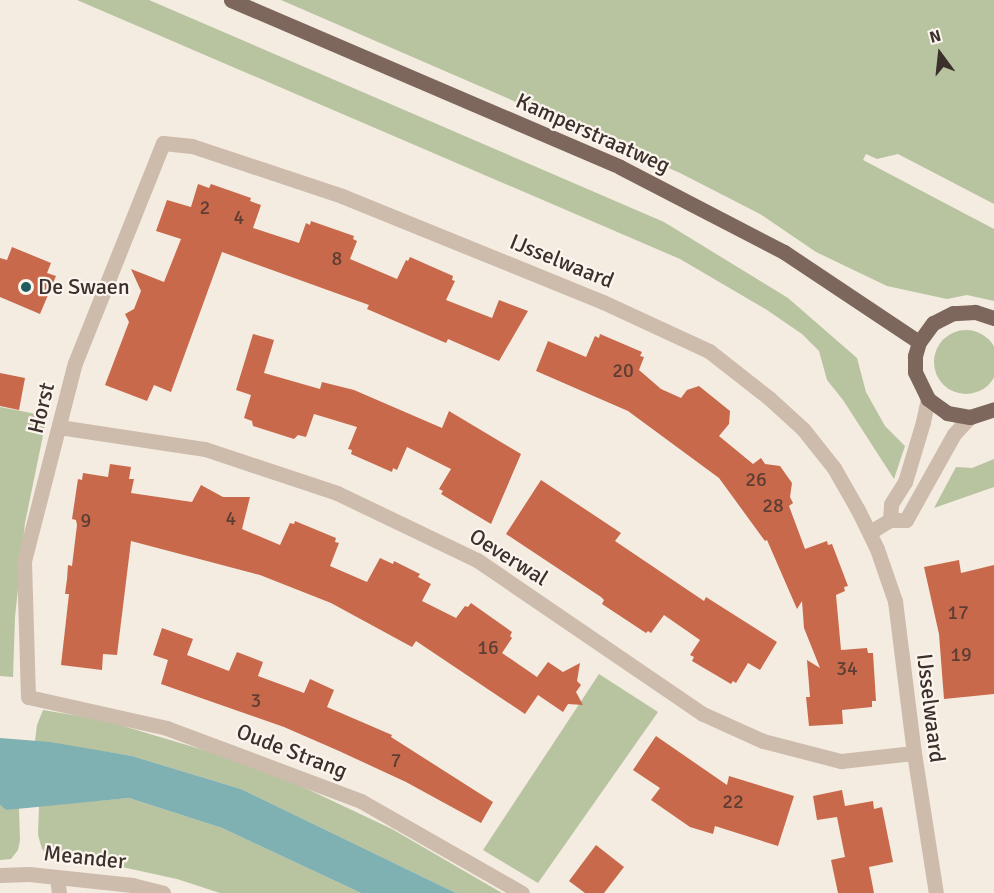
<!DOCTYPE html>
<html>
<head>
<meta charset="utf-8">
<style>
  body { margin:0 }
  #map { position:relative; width:994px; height:893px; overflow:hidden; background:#f4ebe1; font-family:Signika,sans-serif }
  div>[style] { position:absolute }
  .green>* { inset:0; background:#b8c4a0 }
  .round { border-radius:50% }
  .water>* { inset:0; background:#7fb0b2 }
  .building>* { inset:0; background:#c8694b }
  .minor>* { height:15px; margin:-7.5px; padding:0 7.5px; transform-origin:7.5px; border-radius:7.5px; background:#cdbbac }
  .major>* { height:15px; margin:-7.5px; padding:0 7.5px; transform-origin:7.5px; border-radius:7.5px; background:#7d675c }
  .dots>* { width:16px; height:16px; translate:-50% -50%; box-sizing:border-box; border:3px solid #fbf5ee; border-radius:50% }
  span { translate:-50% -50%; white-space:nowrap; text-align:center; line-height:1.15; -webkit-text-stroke:4.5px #fbf5ee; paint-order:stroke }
  .number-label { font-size:20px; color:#5e3e33 }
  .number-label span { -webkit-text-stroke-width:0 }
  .street-label { font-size:22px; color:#3b302b }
  .poi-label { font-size:22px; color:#3b302b }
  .left { translate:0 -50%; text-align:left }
  .north { position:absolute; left:910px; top:24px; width:60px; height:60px; -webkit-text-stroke:4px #fbf5ee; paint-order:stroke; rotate:345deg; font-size:16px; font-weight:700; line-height:24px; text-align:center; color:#3b302b }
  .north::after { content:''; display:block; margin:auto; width:21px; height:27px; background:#3b302b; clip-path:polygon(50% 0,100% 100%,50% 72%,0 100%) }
</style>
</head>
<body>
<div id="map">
  <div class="green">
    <div style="clip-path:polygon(77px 0,149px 0,664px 222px,788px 298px,857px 358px,866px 392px,885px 426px,905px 446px,894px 479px,843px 400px,827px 380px,819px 351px,802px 334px,767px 310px,680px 259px)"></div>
    <div style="clip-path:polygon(281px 0,994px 0,994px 204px,898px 154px,877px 159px,866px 154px,863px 160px,994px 229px,994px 301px,967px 295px,947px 299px,887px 286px,816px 252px,760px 214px,680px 173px)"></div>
    <div class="round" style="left:934px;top:330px;width:64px;height:64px"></div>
    <div style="clip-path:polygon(0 407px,47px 416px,25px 523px,15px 617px,13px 677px,0 676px)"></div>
    <div style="clip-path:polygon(994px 459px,994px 487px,934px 508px,956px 467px,972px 468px)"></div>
    <div style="clip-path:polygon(599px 674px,658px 712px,538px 883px,483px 850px)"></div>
    <div style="clip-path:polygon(43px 710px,103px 720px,217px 754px,284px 778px,392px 829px,502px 893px,456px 893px,241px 789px,132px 756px,35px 741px,37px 725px)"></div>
    <div style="clip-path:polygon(129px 798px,222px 828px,361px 893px,220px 893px,177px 879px,122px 867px,51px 859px,42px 849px,38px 835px,39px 806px)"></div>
    <div style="clip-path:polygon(0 805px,6px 810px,19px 808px,20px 840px,18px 850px,11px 859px,0 860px)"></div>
  </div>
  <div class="water">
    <div style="clip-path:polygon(0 738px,50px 742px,132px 756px,241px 789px,456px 893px,361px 893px,222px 828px,129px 798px,6px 810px,0 805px)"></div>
  </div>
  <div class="building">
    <div style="clip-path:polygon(198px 184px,209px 188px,211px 184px,251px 198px,250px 201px,261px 205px,253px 228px,299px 243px,306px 223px,310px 225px,311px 221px,354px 236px,353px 239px,357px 241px,350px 259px,397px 279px,406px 260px,408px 261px,410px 257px,453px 276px,452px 280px,455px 281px,446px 300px,492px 318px,499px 300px,528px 311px,499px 361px,448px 339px,446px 343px,367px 309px,369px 305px,222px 252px,171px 392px,154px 385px,147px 401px,105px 385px,129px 322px,125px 314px,134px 309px,141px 291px,131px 269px,164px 282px,181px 239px,156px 231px,167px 200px,191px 207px)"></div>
    <div style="clip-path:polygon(12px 247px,51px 263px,47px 273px,56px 276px,40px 314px,0 297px,0 258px,7px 260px)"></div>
    <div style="clip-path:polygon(253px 334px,274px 340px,264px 373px,320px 389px,322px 382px,354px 390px,442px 428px,449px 411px,521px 454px,491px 524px,441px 494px,443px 491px,439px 489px,451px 469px,407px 447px,397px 470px,393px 468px,392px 472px,351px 454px,352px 450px,348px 449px,357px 427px,314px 414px,306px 437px,298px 435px,294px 439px,253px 426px,252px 421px,244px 418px,251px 395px,236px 390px)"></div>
    <div style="clip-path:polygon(600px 334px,642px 352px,640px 356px,644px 357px,639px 370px,661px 389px,681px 398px,687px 390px,699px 386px,730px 411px,729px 424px,719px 436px,753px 464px,761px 458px,765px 464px,780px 466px,792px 483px,790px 497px,793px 503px,789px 506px,805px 549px,827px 541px,828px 545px,832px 544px,848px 586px,844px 587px,845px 591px,836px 595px,841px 650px,867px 648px,868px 653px,873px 653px,876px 701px,872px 701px,872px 707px,842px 710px,843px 724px,809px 726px,806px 697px,810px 697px,807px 660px,820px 668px,804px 628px,802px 601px,797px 609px,767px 540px,765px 541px,719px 478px,628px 411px,536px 371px,548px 341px,586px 357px,595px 336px,599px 338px)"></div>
    <div style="clip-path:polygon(0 373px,25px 378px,19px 410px,0 406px)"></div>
    <div style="clip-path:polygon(110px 464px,131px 467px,129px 479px,134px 479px,131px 493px,192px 502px,201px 485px,223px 497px,250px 497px,242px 529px,280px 545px,290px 523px,294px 524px,295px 521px,336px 538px,335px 542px,339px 543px,330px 566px,367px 582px,380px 558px,393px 564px,394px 561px,420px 574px,418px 577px,431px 584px,422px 601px,456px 618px,465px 606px,468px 607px,471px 603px,512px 632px,510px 636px,512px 638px,502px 653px,537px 677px,548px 662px,563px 672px,580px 663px,577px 681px,581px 685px,576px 692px,583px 705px,568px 704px,563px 712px,538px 695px,525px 714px,416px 641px,412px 647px,331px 603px,260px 575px,131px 541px,117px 655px,103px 654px,102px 670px,61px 665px,69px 594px,65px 594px,67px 579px,68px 565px,72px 566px,77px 525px,76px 520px,72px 519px,78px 479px,82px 480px,83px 473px,108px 477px)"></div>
    <div style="clip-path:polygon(541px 480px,621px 533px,615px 541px,704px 601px,706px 597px,777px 642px,760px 670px,748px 663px,736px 683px,733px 681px,731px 684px,692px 661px,694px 657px,690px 655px,700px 640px,664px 615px,651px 633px,648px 631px,646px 633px,602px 604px,604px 600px,601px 597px,506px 534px)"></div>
    <div style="clip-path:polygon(959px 560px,961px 573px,994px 565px,994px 694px,944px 699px,939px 634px,924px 567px)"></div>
    <div style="clip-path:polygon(162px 628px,193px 639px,187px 655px,229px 671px,237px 652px,263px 662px,258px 676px,304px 693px,310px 679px,334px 690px,327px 707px,392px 735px,391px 737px,493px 802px,481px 823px,406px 782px,339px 751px,284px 727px,161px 684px,168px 660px,153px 655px)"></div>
    <div style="clip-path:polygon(656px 736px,727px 785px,729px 776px,794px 796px,778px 846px,715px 826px,713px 834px,690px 827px,651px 800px,660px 788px,633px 770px)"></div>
    <div style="clip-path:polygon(842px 790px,845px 806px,873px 801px,874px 809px,882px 807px,893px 862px,869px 867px,874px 893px,838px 893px,831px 860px,845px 857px,837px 817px,817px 820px,813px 796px)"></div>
    <div style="clip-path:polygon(596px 845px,624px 867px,604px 893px,585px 893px,569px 881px)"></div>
  </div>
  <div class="minor">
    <div style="left:59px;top:427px;width:148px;rotate:8.6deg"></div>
    <div style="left:205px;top:449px;width:139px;rotate:18.4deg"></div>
    <div style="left:337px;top:493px;width:155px;rotate:25.6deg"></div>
    <div style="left:477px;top:560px;width:273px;rotate:34.3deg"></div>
    <div style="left:703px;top:714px;width:66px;rotate:24.2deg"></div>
    <div style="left:763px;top:741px;width:81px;rotate:14.4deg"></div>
    <div style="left:841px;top:761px;width:73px;rotate:-6.3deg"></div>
    <div style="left:890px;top:520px;width:16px;rotate:-86deg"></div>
    <div style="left:891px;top:504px;width:26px;rotate:-58deg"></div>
    <div style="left:905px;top:482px;width:63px;rotate:-73.3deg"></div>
    <div style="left:923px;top:422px;width:24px;rotate:-78deg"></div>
    <div style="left:870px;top:532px;width:23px;rotate:-31deg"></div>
    <div style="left:890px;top:520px;width:16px"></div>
    <div style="left:906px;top:520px;width:98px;rotate:-60.8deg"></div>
    <div style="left:954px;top:434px;width:23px;rotate:-47deg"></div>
    <div style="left:0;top:875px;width:29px;rotate:-2deg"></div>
    <div style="left:29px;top:874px;width:104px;rotate:6.1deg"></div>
    <div style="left:132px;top:885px;width:32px;rotate:14deg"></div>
    <div style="left:57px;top:877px;width:16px;rotate:83deg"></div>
    <div style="left:522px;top:893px;width:185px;rotate:-150.3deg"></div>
    <div style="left:361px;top:801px;width:207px;rotate:-159.4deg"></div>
    <div style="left:167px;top:728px;width:142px;rotate:-167.4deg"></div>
    <div style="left:28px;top:697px;width:136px;rotate:-91.7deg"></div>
    <div style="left:24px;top:561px;width:204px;rotate:-75.6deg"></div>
    <div style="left:75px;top:363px;width:237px;rotate:-68.2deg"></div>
    <div style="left:163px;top:143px;width:29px;rotate:6deg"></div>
    <div style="left:192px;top:146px;width:158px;rotate:18.4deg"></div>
    <div style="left:342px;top:196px;width:282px;rotate:22.1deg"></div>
    <div style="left:603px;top:302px;width:117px;rotate:24.8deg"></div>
    <div style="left:709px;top:351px;width:76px;rotate:38.1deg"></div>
    <div style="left:769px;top:398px;width:46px;rotate:42.4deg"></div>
    <div style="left:803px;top:429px;width:50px;rotate:51.5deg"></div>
    <div style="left:834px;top:468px;width:48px;rotate:60.3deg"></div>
    <div style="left:858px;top:510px;width:43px;rotate:64deg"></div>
    <div style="left:877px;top:549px;width:55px;rotate:70.9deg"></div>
    <div style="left:895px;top:601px;width:153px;rotate:82.9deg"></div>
    <div style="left:914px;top:753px;width:142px;rotate:81.1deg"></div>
  </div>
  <div class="major">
    <div style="left:231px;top:0;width:423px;rotate:23.2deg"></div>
    <div style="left:620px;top:167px;width:185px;rotate:27.4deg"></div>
    <div style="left:784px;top:252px;width:162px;rotate:33.7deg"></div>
    <div style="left:994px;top:318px;width:20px;rotate:-162deg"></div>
    <div style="left:975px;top:312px;width:22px;rotate:177deg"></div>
    <div style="left:953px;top:313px;width:22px;rotate:153deg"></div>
    <div style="left:933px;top:323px;width:24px;rotate:126deg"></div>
    <div style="left:919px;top:342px;width:15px;rotate:106deg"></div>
    <div style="left:915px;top:356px;width:16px;rotate:90deg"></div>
    <div style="left:915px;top:372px;width:30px;rotate:64deg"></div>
    <div style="left:928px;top:399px;width:24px;rotate:36deg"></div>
    <div style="left:947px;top:413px;width:23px;rotate:10deg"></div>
    <div style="left:970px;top:417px;width:25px;rotate:-18deg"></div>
  </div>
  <div class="dots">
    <div style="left:26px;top:287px;background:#1f5a5e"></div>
  </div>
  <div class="number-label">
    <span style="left:205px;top:207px">2</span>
    <span style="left:239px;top:217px">4</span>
    <span style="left:337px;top:258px">8</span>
    <span style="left:623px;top:370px">20</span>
    <span style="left:756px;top:479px">26</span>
    <span style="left:773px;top:505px">28</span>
    <span style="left:231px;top:518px">4</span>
    <span style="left:86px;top:520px">9</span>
    <span style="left:958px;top:612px">17</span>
    <span style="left:488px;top:647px">16</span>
    <span style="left:961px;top:654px">19</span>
    <span style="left:847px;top:668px">34</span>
    <span style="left:256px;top:700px">3</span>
    <span style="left:396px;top:760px">7</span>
    <span style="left:733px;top:801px">22</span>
  </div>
  <div class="street-label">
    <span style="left:593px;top:133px;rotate:24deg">Kamperstraatweg</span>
    <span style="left:562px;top:261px;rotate:22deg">IJsselwaard</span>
    <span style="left:41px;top:408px;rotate:-76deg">Horst</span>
    <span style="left:509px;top:557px;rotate:32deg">Oeverwal</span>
    <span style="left:931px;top:708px;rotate:83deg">IJsselwaard</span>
    <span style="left:292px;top:751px;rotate:21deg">Oude Strang</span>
    <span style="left:85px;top:857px;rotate:6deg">Meander</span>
  </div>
  <div class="poi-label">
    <span class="left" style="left:38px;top:287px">De Swaen</span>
  </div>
  <div class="north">N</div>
</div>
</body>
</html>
